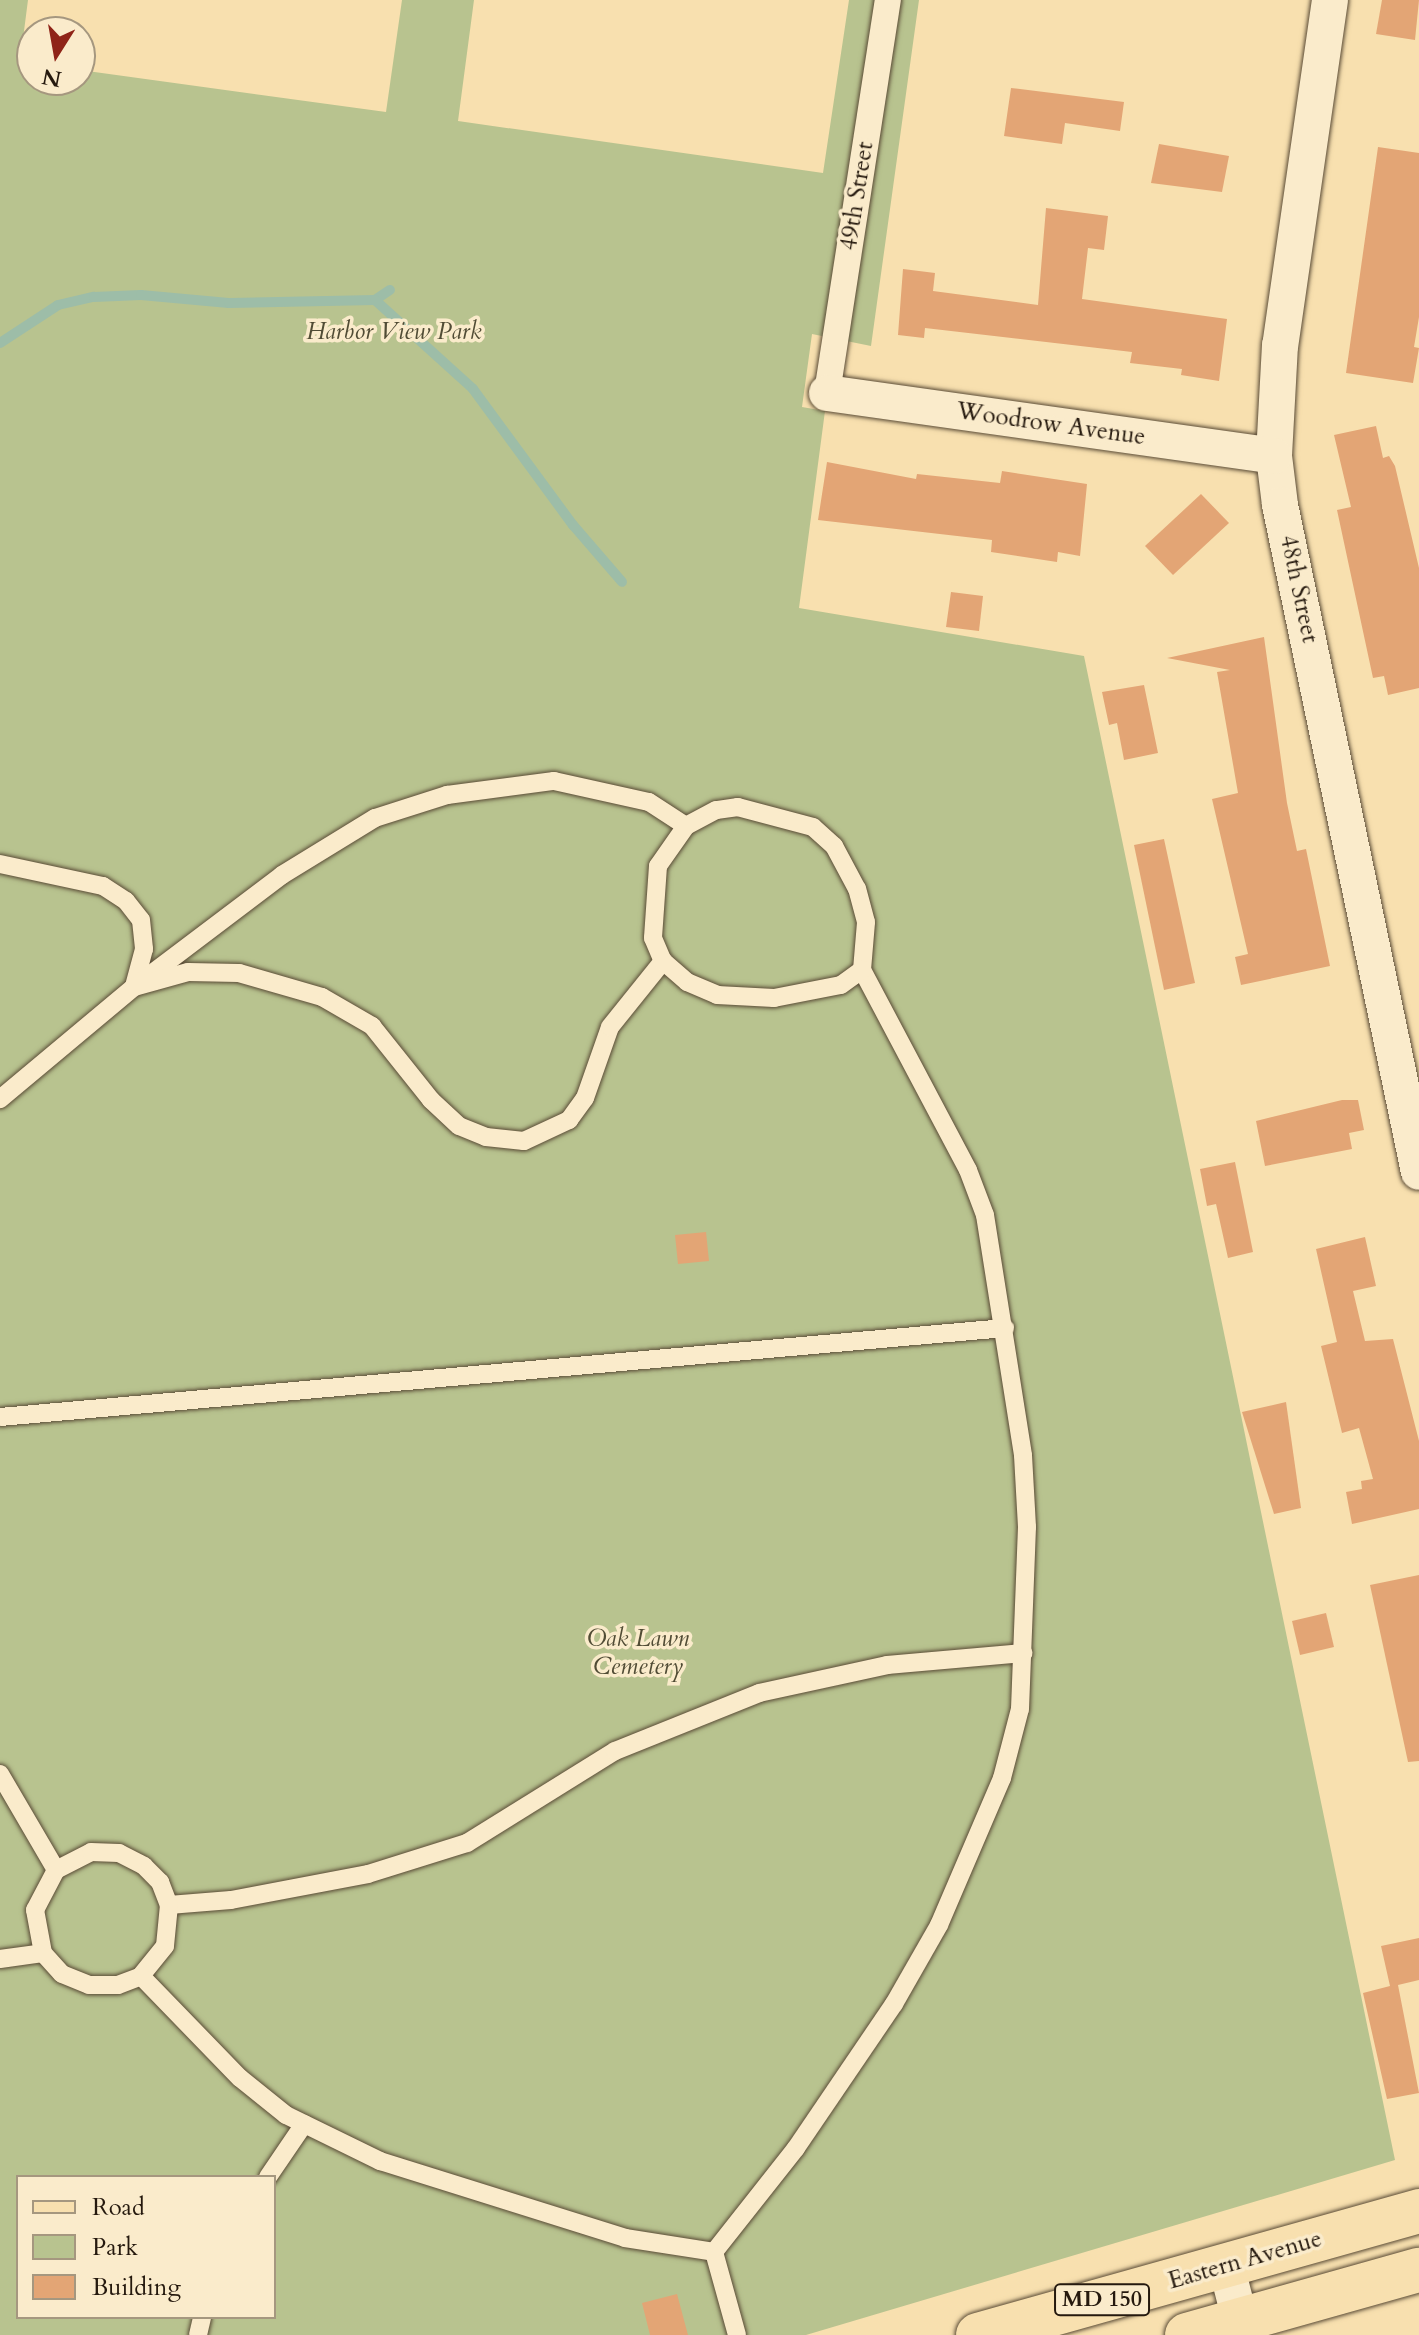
<!DOCTYPE html>
<html>
<head>
<meta charset="utf-8">
<style>
  body { margin:0 }
  #map { position:relative; width:1419px; height:2335px; overflow:hidden; background:#f8e0af; font-family:Cardo,serif }
  div>[style] { position:absolute }
  .green>* { inset:0; background:#b8c38f }
  .stream>* { height:10px; margin:-5px; padding:0 5px; transform-origin:5px; border-radius:5px; background:#9dbda8 }
  .building>* { inset:0; background:#e3a575 }
  .roads { filter:drop-shadow(0 0 2px #5a4b36) drop-shadow(0 0 2px #5a4b36) }
  .service>* { height:18px; margin:-9px; padding:0 9px; transform-origin:9px; border-radius:9px; background:#faebcb }
  .pedestrian>* { height:26px; margin:-13px; padding:0 13px; transform-origin:13px; border-radius:13px; background:#faebcb }
  .minor>* { height:36px; margin:-18px; padding:0 18px; transform-origin:18px; border-radius:18px; background:#faebcb }
  .primary>* { height:44px; margin:-22px; padding:0 22px; transform-origin:22px; border-radius:22px; background:#f8e0af }
  span { translate:-50% -50%; white-space:nowrap; text-align:center; line-height:1.15; -webkit-text-stroke:7px #faebcb; paint-order:stroke }
  .shield-label span { padding:2px 6px; background:#faebcb; border:2px solid; border-radius:6px; -webkit-text-stroke-width:0 }
  .shield-label { font-size:22px; color:#25190e; font-weight:700 }
  .street-label { font-size:24px; color:#25190e }
  .park-label { font-size:24px; color:#514c35; font-style:italic }
  .legend { position:absolute; left:16px; top:2175px; width:260px; height:144px; box-sizing:border-box; background:#faebcb; border:2px solid #a5977f; margin:0; padding:10px 14px; list-style:none; font-size:24px; color:#25190e }
  .legend li { display:flex; align-items:center; gap:16px; height:40px }
  .legend b { width:40px; border:2px solid #a5977f }
  .north { position:absolute; left:16px; top:16px; width:80px; height:80px; box-sizing:border-box; background:#faebcb; border:2px solid #a5977f; border-radius:50%; rotate:191deg; font-size:22px; font-weight:700; line-height:32px; text-align:center; color:#25190e }
  .north::after { content:''; display:block; margin:auto; width:28px; height:36px; background:#8f2418; clip-path:polygon(50% 0,100% 100%,50% 72%,0 100%) }
</style>
</head>
<body>
<div id="map">
  <div class="green">
    <div style="clip-path:polygon(evenodd,0 0,28px 0,20px 62px,32px 64px,32px 80px,80px 80px,80px 70px,386px 112px,402px 0,474px 0,458px 121px,823px 173px,849px 0,919px 0,871px 346px,812px 334px,802px 407px,825px 411px,799px 608px,1084px 656px,1395px 2160px,806px 2335px,0 2335px,0 0,18px 2177px,274px 2177px,274px 2317px,18px 2317px,18px 2177px)"></div>
  </div>
  <div class="stream">
    <div style="left:375px;top:300px;width:18px;rotate:-34deg"></div>
    <div style="left:0;top:343px;width:69px;rotate:-33.2deg"></div>
    <div style="left:58px;top:305px;width:37px;rotate:-13deg"></div>
    <div style="left:94px;top:297px;width:47px;rotate:-2.4deg"></div>
    <div style="left:141px;top:295px;width:88px;rotate:5.2deg"></div>
    <div style="left:229px;top:303px;width:146px;rotate:-1.2deg"></div>
    <div style="left:375px;top:300px;width:132px;rotate:42.2deg"></div>
    <div style="left:473px;top:389px;width:169px;rotate:53.7deg"></div>
    <div style="left:573px;top:525px;width:75px;rotate:49.3deg"></div>
  </div>
  <div class="building">
    <div style="clip-path:polygon(1382px 0,1419px 0,1415px 40px,1376px 34px)"></div>
    <div style="clip-path:polygon(1011px 88px,1124px 102px,1120px 131px,1065px 123px,1062px 144px,1004px 136px)"></div>
    <div style="clip-path:polygon(1159px 144px,1229px 156px,1222px 192px,1151px 183px)"></div>
    <div style="clip-path:polygon(1378px 147px,1419px 153px,1419px 317px,1414px 347px,1419px 348px,1413px 383px,1346px 373px)"></div>
    <div style="clip-path:polygon(1046px 208px,1108px 216px,1104px 250px,1088px 248px,1082px 299px,1227px 319px,1219px 381px,1181px 375px,1182px 369px,1130px 363px,1132px 352px,925px 328px,924px 338px,898px 335px,903px 269px,935px 273px,933px 291px,1038px 305px)"></div>
    <div style="clip-path:polygon(1376px 426px,1383px 458px,1389px 456px,1395px 466px,1419px 568px,1419px 688px,1388px 695px,1384px 676px,1373px 678px,1337px 510px,1351px 507px,1334px 435px)"></div>
    <div style="clip-path:polygon(827px 462px,916px 479px,917px 474px,1000px 483px,1002px 471px,1087px 484px,1080px 556px,1058px 552px,1057px 562px,991px 552px,992px 540px,818px 520px)"></div>
    <div style="clip-path:polygon(1201px 494px,1229px 523px,1173px 575px,1145px 546px)"></div>
    <div style="clip-path:polygon(951px 592px,983px 596px,979px 631px,946px 627px)"></div>
    <div style="clip-path:polygon(1264px 637px,1287px 803px,1297px 851px,1306px 849px,1330px 966px,1241px 985px,1235px 957px,1248px 954px,1212px 799px,1238px 793px,1217px 672px,1230px 670px,1167px 658px)"></div>
    <div style="clip-path:polygon(1144px 685px,1158px 753px,1124px 760px,1117px 723px,1109px 725px,1102px 692px)"></div>
    <div style="clip-path:polygon(1164px 839px,1195px 983px,1164px 990px,1134px 845px)"></div>
    <div style="clip-path:polygon(1342px 1100px,1358px 1100px,1364px 1130px,1349px 1133px,1352px 1149px,1265px 1166px,1256px 1121px)"></div>
    <div style="clip-path:polygon(1235px 1162px,1253px 1252px,1228px 1258px,1216px 1204px,1207px 1206px,1200px 1169px)"></div>
    <div style="clip-path:polygon(706px 1232px,709px 1261px,678px 1264px,675px 1235px)"></div>
    <div style="clip-path:polygon(1365px 1237px,1376px 1286px,1353px 1291px,1365px 1341px,1393px 1339px,1419px 1441px,1419px 1509px,1352px 1524px,1346px 1492px,1362px 1489px,1361px 1481px,1373px 1479px,1359px 1428px,1342px 1433px,1321px 1346px,1337px 1342px,1316px 1249px)"></div>
    <div style="clip-path:polygon(1286px 1402px,1301px 1508px,1274px 1514px,1242px 1412px)"></div>
    <div style="clip-path:polygon(1419px 1575px,1419px 1761px,1408px 1762px,1370px 1585px)"></div>
    <div style="clip-path:polygon(1326px 1613px,1334px 1647px,1300px 1655px,1292px 1621px)"></div>
    <div style="clip-path:polygon(1419px 1938px,1419px 1980px,1398px 1985px,1419px 2093px,1387px 2099px,1363px 1993px,1390px 1986px,1381px 1946px)"></div>
    <div style="clip-path:polygon(677px 2294px,688px 2335px,650px 2335px,642px 2303px)"></div>
  </div>
  <div class="roads">
    <div class="service">
      <div style="left:0;top:864px;width:105px;rotate:12.1deg"></div>
      <div style="left:103px;top:886px;width:27px;rotate:33deg"></div>
      <div style="left:126px;top:901px;width:24px;rotate:52deg"></div>
      <div style="left:141px;top:920px;width:29px;rotate:84deg"></div>
      <div style="left:144px;top:949px;width:39px;rotate:105deg"></div>
      <div style="left:134px;top:987px;width:175px;rotate:140.1deg"></div>
      <div style="left:142px;top:981px;width:176px;rotate:-37.1deg"></div>
      <div style="left:282px;top:875px;width:109px;rotate:-31.5deg"></div>
      <div style="left:375px;top:818px;width:76px;rotate:-17.7deg"></div>
      <div style="left:447px;top:795px;width:108px;rotate:-7.5deg"></div>
      <div style="left:554px;top:781px;width:97px;rotate:12.5deg"></div>
      <div style="left:649px;top:802px;width:44px;rotate:33deg"></div>
      <div style="left:134px;top:987px;width:56px;rotate:-15.5deg"></div>
      <div style="left:188px;top:972px;width:51px;rotate:1.1deg"></div>
      <div style="left:239px;top:973px;width:86px;rotate:16.1deg"></div>
      <div style="left:322px;top:997px;width:58px;rotate:30.1deg"></div>
      <div style="left:372px;top:1026px;width:95px;rotate:51.4deg"></div>
      <div style="left:431px;top:1100px;width:38px;rotate:43deg"></div>
      <div style="left:459px;top:1126px;width:29px;rotate:22deg"></div>
      <div style="left:486px;top:1137px;width:38px;rotate:6deg"></div>
      <div style="left:524px;top:1141px;width:50px;rotate:-25deg"></div>
      <div style="left:569px;top:1120px;width:27px;rotate:-54deg"></div>
      <div style="left:585px;top:1098px;width:75px;rotate:-70.6deg"></div>
      <div style="left:610px;top:1027px;width:85px;rotate:-51.2deg"></div>
      <div style="left:0;top:1417px;width:1009px;rotate:-5.06deg"></div>
      <div style="left:0;top:1774px;width:111px;rotate:59.7deg"></div>
      <div style="left:169px;top:1905px;width:62px;rotate:-4.6deg"></div>
      <div style="left:231px;top:1900px;width:139px;rotate:-10.7deg"></div>
      <div style="left:368px;top:1874px;width:104px;rotate:-17.4deg"></div>
      <div style="left:467px;top:1843px;width:174px;rotate:-31.9deg"></div>
      <div style="left:615px;top:1751px;width:155px;rotate:-21.9deg"></div>
      <div style="left:759px;top:1693px;width:131px;rotate:-12.3deg"></div>
      <div style="left:887px;top:1665px;width:137px;rotate:-5deg"></div>
      <div style="left:43px;top:1953px;width:44px;rotate:-100.5deg"></div>
      <div style="left:35px;top:1910px;width:45px;rotate:-62.3deg"></div>
      <div style="left:56px;top:1870px;width:39px;rotate:-27deg"></div>
      <div style="left:91px;top:1852px;width:28px;rotate:2deg"></div>
      <div style="left:119px;top:1853px;width:28px;rotate:27deg"></div>
      <div style="left:144px;top:1866px;width:23px;rotate:45deg"></div>
      <div style="left:160px;top:1882px;width:25px;rotate:69deg"></div>
      <div style="left:169px;top:1905px;width:41px;rotate:95.6deg"></div>
      <div style="left:165px;top:1946px;width:38px;rotate:129deg"></div>
      <div style="left:0;top:1959px;width:43px;rotate:-7.9deg"></div>
      <div style="left:43px;top:1953px;width:28px;rotate:48deg"></div>
      <div style="left:62px;top:1974px;width:29px;rotate:22deg"></div>
      <div style="left:89px;top:1985px;width:29px"></div>
      <div style="left:118px;top:1985px;width:25px;rotate:-21deg"></div>
      <div style="left:141px;top:1976px;width:142px;rotate:45.9deg"></div>
      <div style="left:240px;top:2078px;width:59px;rotate:38.8deg"></div>
      <div style="left:286px;top:2115px;width:105px;rotate:26.1deg"></div>
      <div style="left:380px;top:2161px;width:257px;rotate:17.4deg"></div>
      <div style="left:625px;top:2238px;width:90px;rotate:8.9deg"></div>
      <div style="left:714px;top:2252px;width:86px;rotate:74.5deg"></div>
      <div style="left:268px;top:2177px;width:64px;rotate:-55.8deg"></div>
      <div style="left:714px;top:2252px;width:132px;rotate:-51.7deg"></div>
      <div style="left:796px;top:2148px;width:174px;rotate:-55.8deg"></div>
      <div style="left:894px;top:2004px;width:91px;rotate:-60.3deg"></div>
      <div style="left:939px;top:1925px;width:160px;rotate:-66.8deg"></div>
      <div style="left:1002px;top:1778px;width:71px;rotate:-75.4deg"></div>
      <div style="left:1020px;top:1709px;width:182px;rotate:-87.8deg"></div>
      <div style="left:1027px;top:1527px;width:72px;rotate:-93.2deg"></div>
      <div style="left:1023px;top:1455px;width:243px;rotate:-99deg"></div>
      <div style="left:985px;top:1215px;width:48px;rotate:-110.7deg"></div>
      <div style="left:968px;top:1170px;width:226px;rotate:-117.9deg"></div>
      <div style="left:862px;top:970px;width:48px;rotate:-85.2deg"></div>
      <div style="left:866px;top:922px;width:34px;rotate:-105deg"></div>
      <div style="left:857px;top:889px;width:49px;rotate:-118.1deg"></div>
      <div style="left:834px;top:846px;width:28px;rotate:-138deg"></div>
      <div style="left:813px;top:827px;width:78px;rotate:-165.1deg"></div>
      <div style="left:738px;top:807px;width:22px;rotate:172deg"></div>
      <div style="left:716px;top:810px;width:34px;rotate:152deg"></div>
      <div style="left:686px;top:826px;width:49px;rotate:125deg"></div>
      <div style="left:658px;top:866px;width:72px;rotate:94deg"></div>
      <div style="left:653px;top:938px;width:25px;rotate:67deg"></div>
      <div style="left:663px;top:961px;width:32px;rotate:41deg"></div>
      <div style="left:687px;top:982px;width:33px;rotate:23deg"></div>
      <div style="left:717px;top:995px;width:57px;rotate:3deg"></div>
      <div style="left:774px;top:998px;width:68px;rotate:-11deg"></div>
      <div style="left:841px;top:985px;width:26px;rotate:-36deg"></div>
      <div style="left:198px;top:2335px;width:18px;rotate:-77deg"></div>
    </div>
    <div class="pedestrian">
      <div style="left:827px;top:393px;width:398px;rotate:-81.2deg"></div>
    </div>
    <div class="minor">
      <div style="left:1330px;top:0;width:349px;rotate:98.2deg"></div>
      <div style="left:1280px;top:345px;width:111px;rotate:93.1deg"></div>
      <div style="left:1274px;top:456px;width:49px;rotate:83deg"></div>
      <div style="left:1280px;top:505px;width:681px;rotate:78.23deg"></div>
      <div style="left:827px;top:393px;width:451px;rotate:8deg"></div>
      <div style="left:1226px;top:2265px;width:72px;rotate:75.6deg"></div>
    </div>
    <div class="primary">
      <div style="left:978px;top:2335px;width:458px;rotate:-15.7deg"></div>
      <div style="left:1187px;top:2335px;width:241px;rotate:-15.7deg"></div>
    </div>
  </div>
  <div class="shield-label">
    <span style="left:1102px;top:2300px">MD 150</span>
  </div>
  <div class="street-label">
    <span style="left:857px;top:196px;rotate:-81deg">49th Street</span>
    <span style="left:1051px;top:424px;rotate:8deg">Woodrow Avenue</span>
    <span style="left:1299px;top:589px;rotate:78deg">48th Street</span>
    <span style="left:1245px;top:2260px;rotate:-16deg">Eastern Avenue</span>
  </div>
  <div class="park-label">
    <span style="left:394px;top:332px">Harbor View Park</span>
    <span style="left:638px;top:1653px">Oak Lawn<br>Cemetery</span>
  </div>
  <ul class="legend">
  <li><b style="height:10px;background:#f8e0af"></b>Road</li>
  <li><b style="height:22px;background:#b8c38f"></b>Park</li>
  <li><b style="height:22px;background:#e3a575"></b>Building</li>
  </ul>
  <div class="north">N</div>
</div>
</body>
</html>
